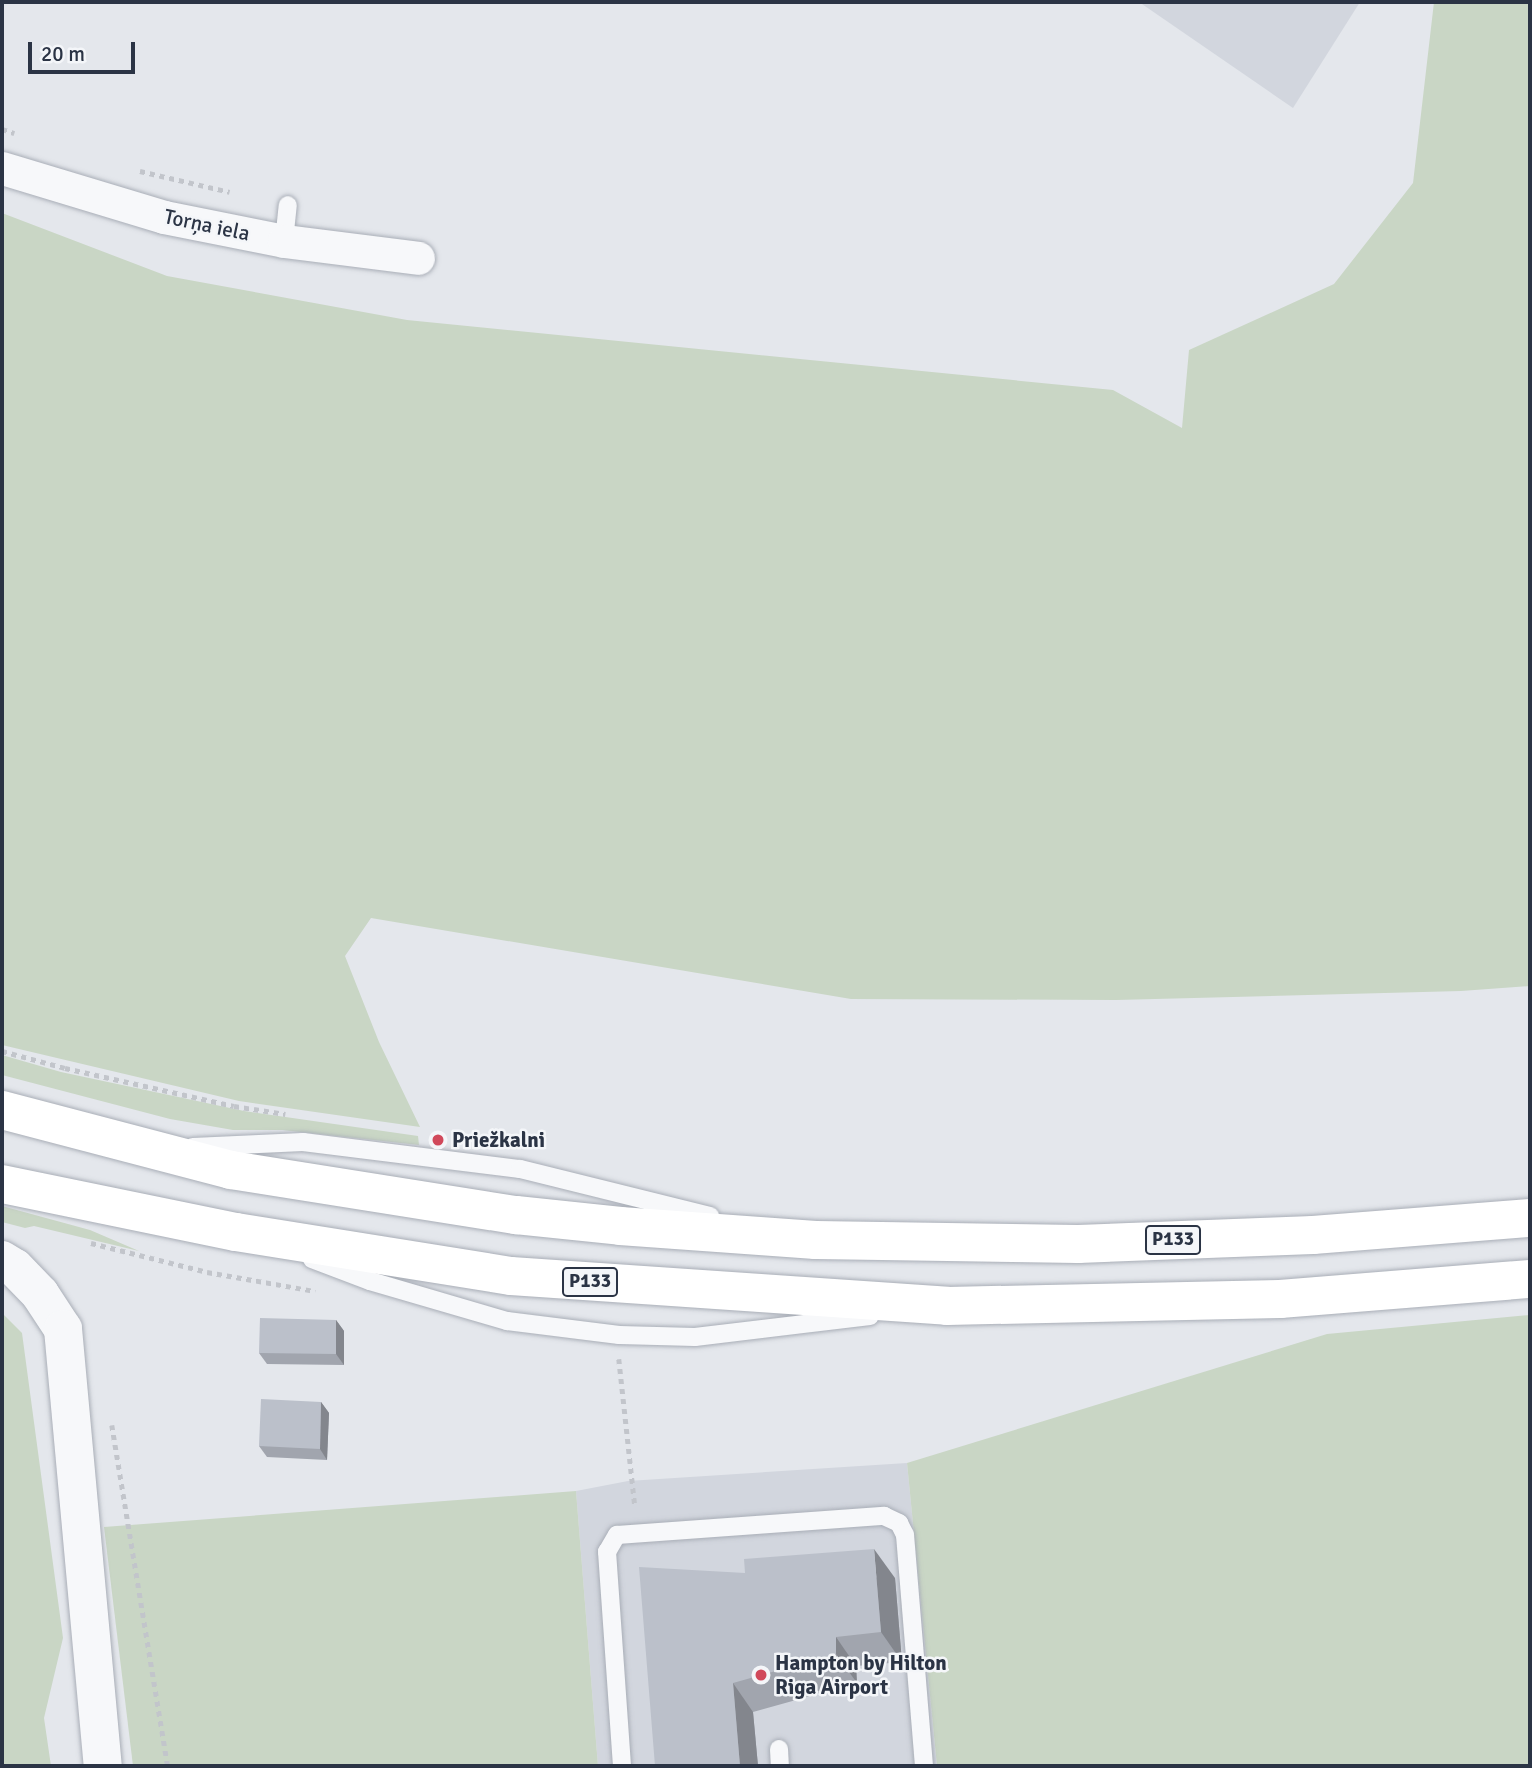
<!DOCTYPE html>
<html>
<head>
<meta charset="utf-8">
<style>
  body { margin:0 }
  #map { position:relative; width:1532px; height:1768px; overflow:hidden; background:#e4e7ec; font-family:Signika,sans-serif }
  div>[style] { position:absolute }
  .built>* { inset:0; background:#d2d6de }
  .green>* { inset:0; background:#c9d6c5 }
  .path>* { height:4.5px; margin-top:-2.25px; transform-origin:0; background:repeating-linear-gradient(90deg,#c2c5cb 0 5px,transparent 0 10px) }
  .roads { filter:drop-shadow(0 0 2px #a9aeb7) drop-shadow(0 0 2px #a9aeb7) }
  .service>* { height:18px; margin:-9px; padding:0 9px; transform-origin:9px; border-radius:9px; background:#f7f8fa }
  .minor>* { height:33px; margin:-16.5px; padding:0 16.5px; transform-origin:16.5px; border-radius:16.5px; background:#f7f8fa }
  .tertiary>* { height:38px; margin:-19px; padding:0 19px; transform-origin:19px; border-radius:19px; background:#f7f8fa }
  .primary>* { height:38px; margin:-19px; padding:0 19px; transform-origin:19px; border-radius:19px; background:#fff }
  .wall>* { inset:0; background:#a1a5ae }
  .shaded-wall>* { inset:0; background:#83868d }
  .building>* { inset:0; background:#bbc0ca }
  .dots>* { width:19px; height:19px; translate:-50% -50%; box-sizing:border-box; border:4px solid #f4f6f9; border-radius:50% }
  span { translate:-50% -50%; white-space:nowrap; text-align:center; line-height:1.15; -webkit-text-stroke:5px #f4f6f9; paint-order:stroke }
  .shield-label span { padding:2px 5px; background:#f4f6f9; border:2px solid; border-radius:5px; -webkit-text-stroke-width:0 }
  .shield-label { font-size:19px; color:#2b3445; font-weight:700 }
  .street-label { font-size:21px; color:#2b3445 }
  .poi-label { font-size:21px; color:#2b3445; font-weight:700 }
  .left { translate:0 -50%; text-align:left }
  .frame { position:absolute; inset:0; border:4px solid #2b3445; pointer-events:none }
  .scale { position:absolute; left:28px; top:42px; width:107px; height:32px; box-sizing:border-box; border:4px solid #2b3445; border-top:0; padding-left:9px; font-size:21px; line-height:24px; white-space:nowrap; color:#2b3445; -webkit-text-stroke:5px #f4f6f9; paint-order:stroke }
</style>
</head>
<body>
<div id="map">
  <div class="built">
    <div style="clip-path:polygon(1139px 2px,1360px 2px,1293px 108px)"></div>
    <div style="clip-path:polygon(907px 1463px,937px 1766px,598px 1766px,576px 1491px,628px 1481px)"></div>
  </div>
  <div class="green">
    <div style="clip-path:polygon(1434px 2px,1530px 2px,1530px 986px,1461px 991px,1116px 1000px,851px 999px,371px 918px,345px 956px,379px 1042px,420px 1127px,239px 1101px,2px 1045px,2px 213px,167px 276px,407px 320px,1113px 390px,1182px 428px,1189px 350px,1334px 284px,1413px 183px)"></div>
    <div style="clip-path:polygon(2px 1055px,61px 1072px,244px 1111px,418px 1136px,419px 1145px,282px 1130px,233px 1130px,170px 1119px,2px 1075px)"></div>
    <div style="clip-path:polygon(2px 1206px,90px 1230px,139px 1251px,34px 1226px,25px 1228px,2px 1222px)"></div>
    <div style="clip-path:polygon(2px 1313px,22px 1333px,63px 1638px,44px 1718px,51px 1766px,2px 1766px)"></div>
    <div style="clip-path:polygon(1530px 1315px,1530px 1766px,937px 1766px,907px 1463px,1327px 1334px)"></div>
    <div style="clip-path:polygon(576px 1491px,598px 1766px,133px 1766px,104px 1527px)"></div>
  </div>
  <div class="path">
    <div style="left:2px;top:129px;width:13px;rotate:18deg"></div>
    <div style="left:140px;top:171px;width:92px;rotate:13.1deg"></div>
    <div style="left:2px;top:1051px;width:65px;rotate:15.1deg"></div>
    <div style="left:65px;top:1068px;width:173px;rotate:12.7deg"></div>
    <div style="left:234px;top:1106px;width:52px;rotate:8.9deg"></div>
    <div style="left:91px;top:1243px;width:120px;rotate:14deg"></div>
    <div style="left:207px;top:1272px;width:110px;rotate:10deg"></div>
    <div style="left:619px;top:1359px;width:149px;rotate:83.8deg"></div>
    <div style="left:112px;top:1425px;width:346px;rotate:80.7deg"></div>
  </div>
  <div class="roads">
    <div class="service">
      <div style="left:284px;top:241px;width:36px;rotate:-84deg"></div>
      <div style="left:193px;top:1147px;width:110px;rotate:-2.6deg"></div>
      <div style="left:303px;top:1142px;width:219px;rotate:7.1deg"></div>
      <div style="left:520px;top:1169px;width:196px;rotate:13.9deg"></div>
      <div style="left:312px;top:1259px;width:62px;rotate:20.8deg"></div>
      <div style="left:370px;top:1281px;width:143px;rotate:16.3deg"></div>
      <div style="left:507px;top:1321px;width:113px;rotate:7.1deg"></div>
      <div style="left:619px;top:1335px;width:76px;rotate:1.5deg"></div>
      <div style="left:695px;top:1337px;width:176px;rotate:-6.8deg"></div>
      <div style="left:779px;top:1749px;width:17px;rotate:87deg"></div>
      <div style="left:622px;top:1766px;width:215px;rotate:-94deg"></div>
      <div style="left:607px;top:1552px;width:20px;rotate:-60deg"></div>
      <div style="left:617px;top:1535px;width:268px;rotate:-4.1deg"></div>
      <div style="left:884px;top:1516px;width:17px;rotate:25deg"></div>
      <div style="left:899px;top:1523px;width:13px;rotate:63deg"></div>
      <div style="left:905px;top:1535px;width:232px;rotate:85.3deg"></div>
    </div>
    <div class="minor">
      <div style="left:2px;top:168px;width:169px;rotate:16.8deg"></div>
      <div style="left:164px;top:217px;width:122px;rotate:11.3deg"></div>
      <div style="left:284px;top:241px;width:135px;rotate:7.2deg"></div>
    </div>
    <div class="tertiary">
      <div style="left:2px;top:1260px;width:15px;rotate:32deg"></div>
      <div style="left:15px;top:1268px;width:36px;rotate:46deg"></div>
      <div style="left:40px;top:1294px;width:42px;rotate:56.7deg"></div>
      <div style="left:63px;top:1329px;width:439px;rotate:84.8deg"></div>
    </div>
    <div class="primary">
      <div style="left:2px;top:1110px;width:237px;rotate:14.7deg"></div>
      <div style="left:231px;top:1170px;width:289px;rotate:9deg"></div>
      <div style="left:516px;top:1215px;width:105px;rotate:6deg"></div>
      <div style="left:620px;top:1226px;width:196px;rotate:4.1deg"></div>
      <div style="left:816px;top:1240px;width:262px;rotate:0.9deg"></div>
      <div style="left:1078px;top:1244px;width:235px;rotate:-2.2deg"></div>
      <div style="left:1313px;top:1235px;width:218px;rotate:-4.5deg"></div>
      <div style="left:2px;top:1184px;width:239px;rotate:11.6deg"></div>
      <div style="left:236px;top:1232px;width:278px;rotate:9.1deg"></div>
      <div style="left:511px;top:1276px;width:437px;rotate:3.9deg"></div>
      <div style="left:947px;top:1306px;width:333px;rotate:-1.2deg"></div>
      <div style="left:1280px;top:1299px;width:251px;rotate:-4.6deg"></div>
    </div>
  </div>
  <div class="wall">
    <div style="clip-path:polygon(336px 1320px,344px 1331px,344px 1365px,267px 1364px,259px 1353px)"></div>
    <div style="clip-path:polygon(321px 1402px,329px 1413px,327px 1460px,267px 1457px,259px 1446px)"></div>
    <div style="clip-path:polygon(745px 1573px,895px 1578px,902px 1662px,856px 1666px,857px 1683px,753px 1712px,758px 1766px,655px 1766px)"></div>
  </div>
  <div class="shaded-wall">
    <div style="clip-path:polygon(336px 1320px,344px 1331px,344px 1365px,336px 1354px)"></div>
    <div style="clip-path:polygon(321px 1402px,329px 1413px,327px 1460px,320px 1449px)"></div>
    <div style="clip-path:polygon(874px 1549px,895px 1578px,902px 1662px,881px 1632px)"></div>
    <div style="clip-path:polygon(836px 1637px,856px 1666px,857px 1683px,836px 1654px)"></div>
    <div style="clip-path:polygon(733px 1683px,753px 1712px,758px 1766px,740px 1766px)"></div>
  </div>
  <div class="building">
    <div style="clip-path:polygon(260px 1318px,336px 1320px,336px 1354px,259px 1353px)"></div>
    <div style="clip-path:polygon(261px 1399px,321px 1402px,320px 1449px,259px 1446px)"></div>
    <div style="clip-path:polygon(874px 1549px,881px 1632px,836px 1637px,836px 1654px,733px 1683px,740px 1766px,655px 1766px,639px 1567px,745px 1573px,744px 1559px)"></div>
  </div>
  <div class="dots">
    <div style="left:438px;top:1140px;background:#d1495b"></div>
    <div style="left:761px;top:1675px;background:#d1495b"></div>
  </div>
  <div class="shield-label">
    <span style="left:1173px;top:1240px">P133</span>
    <span style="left:590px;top:1282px">P133</span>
  </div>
  <div class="street-label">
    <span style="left:207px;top:225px;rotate:12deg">Torņa iela</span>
  </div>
  <div class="poi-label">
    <span class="left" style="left:452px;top:1140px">Priežkalni</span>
    <span class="left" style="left:775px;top:1675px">Hampton by Hilton<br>Riga Airport</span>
  </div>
  <div class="frame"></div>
  <div class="scale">20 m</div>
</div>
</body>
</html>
